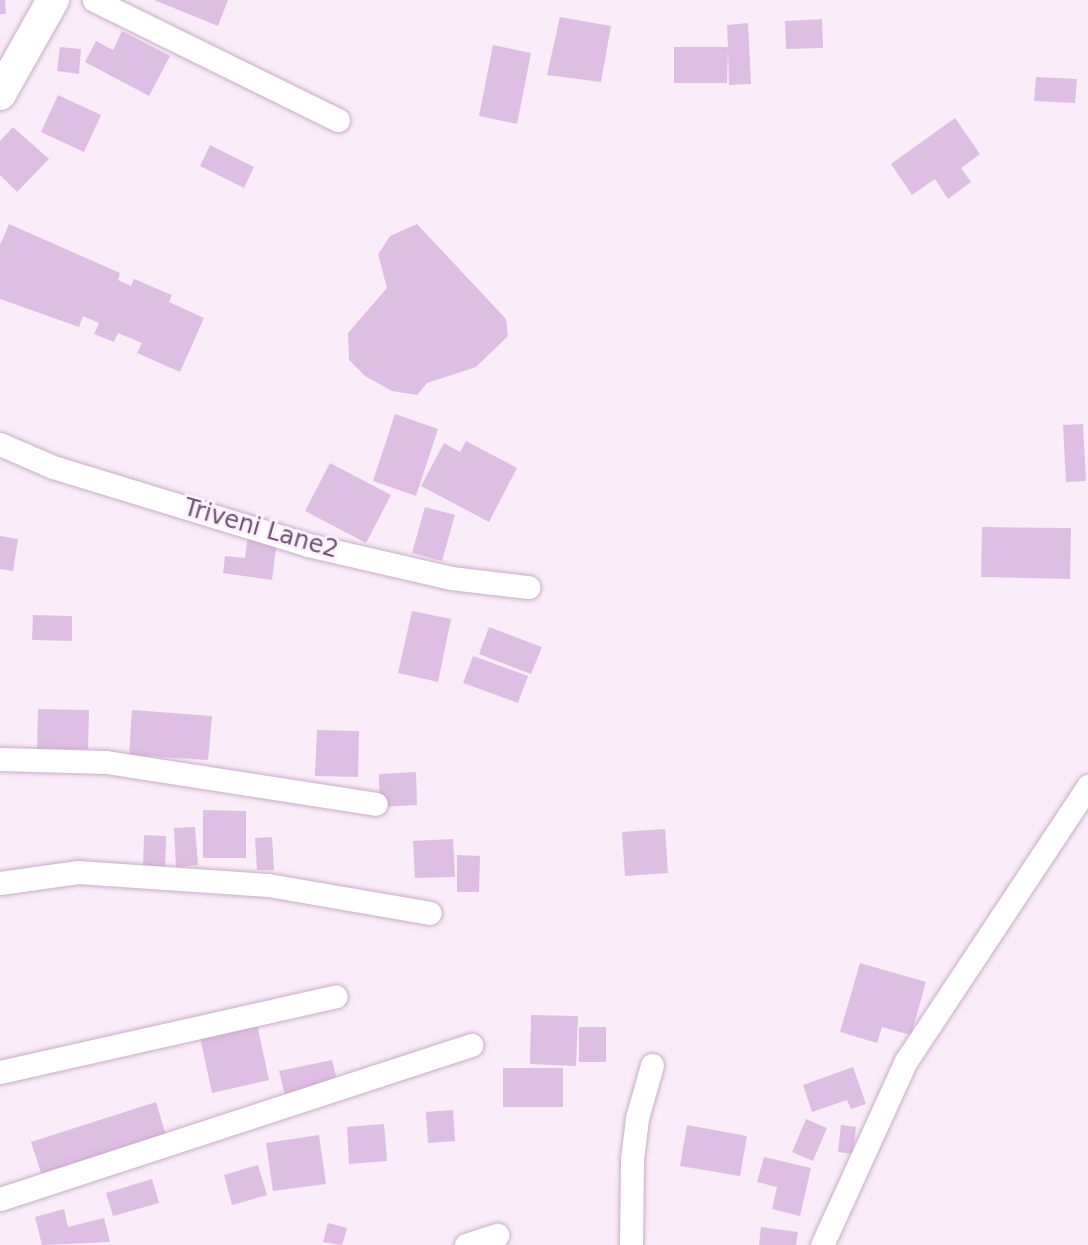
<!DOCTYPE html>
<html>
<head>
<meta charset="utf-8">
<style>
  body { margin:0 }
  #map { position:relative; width:1088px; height:1245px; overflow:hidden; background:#fbecf9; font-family:"DejaVu Sans",sans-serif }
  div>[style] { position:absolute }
  .building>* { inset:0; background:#dfbee3 }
  .roads { filter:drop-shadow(0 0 2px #c6adc7) drop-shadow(0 0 2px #c6adc7) }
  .street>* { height:23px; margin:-11.5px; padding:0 11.5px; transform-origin:11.5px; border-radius:11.5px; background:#fff }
  .secondary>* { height:32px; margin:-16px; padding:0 16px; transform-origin:16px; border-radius:16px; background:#fff }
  span { translate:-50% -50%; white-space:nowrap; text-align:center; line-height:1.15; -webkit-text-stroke:6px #fdf2fc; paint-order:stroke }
  .street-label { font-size:24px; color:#6f5174 }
</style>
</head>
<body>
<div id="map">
  <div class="building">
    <div style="clip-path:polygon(0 0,5px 0,6px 14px,0 14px)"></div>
    <div style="clip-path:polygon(154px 0,228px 0,218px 26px)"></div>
    <div style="clip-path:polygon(560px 17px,611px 26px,601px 82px,547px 75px)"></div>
    <div style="clip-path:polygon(822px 19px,823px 48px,786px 49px,785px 21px)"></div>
    <div style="clip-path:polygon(748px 23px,751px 84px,729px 85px,728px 50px,727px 83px,674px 83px,674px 47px,728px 47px,727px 25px)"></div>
    <div style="clip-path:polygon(122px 31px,170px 56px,149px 96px,85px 62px,96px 41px,113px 50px)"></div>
    <div style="clip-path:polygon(493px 45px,531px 53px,517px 124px,479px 116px)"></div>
    <div style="clip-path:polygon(60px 47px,81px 49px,79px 74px,57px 71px)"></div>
    <div style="clip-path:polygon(1036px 77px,1077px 79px,1075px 103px,1034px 101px)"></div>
    <div style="clip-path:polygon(58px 95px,101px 115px,84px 152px,41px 132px)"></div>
    <div style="clip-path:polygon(955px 118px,980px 154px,961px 168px,971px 182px,948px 199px,935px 179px,912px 195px,891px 164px)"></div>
    <div style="clip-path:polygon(13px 127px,49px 159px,17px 192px,0 175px,0 141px)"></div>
    <div style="clip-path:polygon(210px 145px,254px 167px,244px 188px,200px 166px)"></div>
    <div style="clip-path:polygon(9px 224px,120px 273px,118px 280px,131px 286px,134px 279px,172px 295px,169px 302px,204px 318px,180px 372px,137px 353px,142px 343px,118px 333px,114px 342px,94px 334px,99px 323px,83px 316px,79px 327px,0 299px,0 245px)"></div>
    <div style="clip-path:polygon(417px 224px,506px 319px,508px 336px,476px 367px,427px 383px,417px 395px,392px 391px,365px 376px,349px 360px,348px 333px,387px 288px,378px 254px,383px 247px,390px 236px)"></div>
    <div style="clip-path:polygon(395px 414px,438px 429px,416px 496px,373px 481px)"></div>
    <div style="clip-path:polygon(1083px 424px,1086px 481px,1066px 482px,1063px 425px)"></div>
    <div style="clip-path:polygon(466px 441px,517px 468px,489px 522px,421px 486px,444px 443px,460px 452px)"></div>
    <div style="clip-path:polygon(330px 463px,391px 495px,366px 543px,305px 511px)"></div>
    <div style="clip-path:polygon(425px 507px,455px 515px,442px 561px,412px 553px)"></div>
    <div style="clip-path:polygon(982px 527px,1071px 528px,1070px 579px,981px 577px)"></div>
    <div style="clip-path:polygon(0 536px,18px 539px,13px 571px,0 569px)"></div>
    <div style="clip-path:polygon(248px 536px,277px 540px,272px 580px,223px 573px,225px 556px,245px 558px)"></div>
    <div style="clip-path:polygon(412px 611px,451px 619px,438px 682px,398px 673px)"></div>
    <div style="clip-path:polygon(33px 615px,72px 616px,72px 641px,32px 640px)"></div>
    <div style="clip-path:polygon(489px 627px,542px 647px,531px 674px,479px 654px)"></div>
    <div style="clip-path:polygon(473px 656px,528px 676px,518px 703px,463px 683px)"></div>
    <div style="clip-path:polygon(38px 709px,89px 710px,88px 749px,37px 749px)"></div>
    <div style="clip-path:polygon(132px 710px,212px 716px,208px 760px,129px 755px)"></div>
    <div style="clip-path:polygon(317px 730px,359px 731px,358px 777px,315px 776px)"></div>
    <div style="clip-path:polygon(416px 772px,417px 805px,380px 807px,379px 774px)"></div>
    <div style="clip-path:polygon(203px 810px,246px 811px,246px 858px,203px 858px)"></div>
    <div style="clip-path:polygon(195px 827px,198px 865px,176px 867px,174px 828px)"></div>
    <div style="clip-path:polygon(665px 829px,668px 873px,625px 876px,622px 832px)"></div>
    <div style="clip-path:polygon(144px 835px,166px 836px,165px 871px,143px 870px)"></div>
    <div style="clip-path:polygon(272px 837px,274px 870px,257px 870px,255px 838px)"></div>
    <div style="clip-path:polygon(453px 839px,455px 877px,415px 878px,413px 841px)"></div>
    <div style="clip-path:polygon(457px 855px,480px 856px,479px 892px,457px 892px)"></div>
    <div style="clip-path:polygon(860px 963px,926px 982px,911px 1035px,882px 1027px,877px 1043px,840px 1032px)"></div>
    <div style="clip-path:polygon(531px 1015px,578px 1016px,576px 1066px,530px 1064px)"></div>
    <div style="clip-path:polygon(257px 1024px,269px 1080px,212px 1093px,200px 1037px)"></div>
    <div style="clip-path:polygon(579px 1027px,606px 1027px,606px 1062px,579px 1062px)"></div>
    <div style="clip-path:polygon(332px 1060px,338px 1084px,285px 1095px,279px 1071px)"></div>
    <div style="clip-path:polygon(853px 1067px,866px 1104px,851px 1109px,847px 1100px,812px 1112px,803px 1085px)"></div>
    <div style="clip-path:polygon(503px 1068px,563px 1068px,563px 1107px,503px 1107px)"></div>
    <div style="clip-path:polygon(156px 1102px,166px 1135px,42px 1176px,31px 1142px)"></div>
    <div style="clip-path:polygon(453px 1110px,455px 1141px,428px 1143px,426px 1112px)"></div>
    <div style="clip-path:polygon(806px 1119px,827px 1128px,813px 1161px,792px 1152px)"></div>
    <div style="clip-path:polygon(384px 1124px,387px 1161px,349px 1164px,347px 1127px)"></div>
    <div style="clip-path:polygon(687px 1125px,747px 1136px,740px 1176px,680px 1166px)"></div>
    <div style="clip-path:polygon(841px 1125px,856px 1127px,853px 1154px,838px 1152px)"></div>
    <div style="clip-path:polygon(319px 1135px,326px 1184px,273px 1191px,266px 1143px)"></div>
    <div style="clip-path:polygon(764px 1157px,811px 1168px,800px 1216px,772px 1209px,777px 1187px,757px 1182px)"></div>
    <div style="clip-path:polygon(258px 1165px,267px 1195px,232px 1205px,224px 1175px)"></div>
    <div style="clip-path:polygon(152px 1179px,159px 1203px,113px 1216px,106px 1193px)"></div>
    <div style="clip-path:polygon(64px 1209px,68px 1227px,104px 1218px,110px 1242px,42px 1245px,35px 1217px)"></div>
    <div style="clip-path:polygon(328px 1223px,347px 1228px,342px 1245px,323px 1242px)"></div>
    <div style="clip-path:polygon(761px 1227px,798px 1232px,796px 1245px,759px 1245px)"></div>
  </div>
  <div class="roads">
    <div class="street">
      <div style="left:94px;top:0;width:272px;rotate:26.2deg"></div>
      <div style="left:0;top:444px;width:58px;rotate:23.5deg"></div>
      <div style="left:53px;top:467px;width:267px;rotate:17deg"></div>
      <div style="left:308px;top:545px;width:147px;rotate:13deg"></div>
      <div style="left:451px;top:578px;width:78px;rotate:6.7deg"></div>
      <div style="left:0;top:759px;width:106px;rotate:1.6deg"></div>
      <div style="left:106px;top:762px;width:273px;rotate:8.8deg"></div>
      <div style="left:0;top:883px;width:79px;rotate:-8deg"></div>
      <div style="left:78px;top:872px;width:190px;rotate:3.9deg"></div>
      <div style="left:268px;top:885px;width:164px;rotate:9.8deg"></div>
      <div style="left:0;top:1072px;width:344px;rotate:-12.7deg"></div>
      <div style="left:0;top:1199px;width:496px;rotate:-18.1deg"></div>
      <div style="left:466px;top:1245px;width:33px;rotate:-18deg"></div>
      <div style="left:631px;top:1245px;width:86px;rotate:-89.3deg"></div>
      <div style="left:632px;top:1159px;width:41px;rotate:-83deg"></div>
      <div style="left:637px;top:1118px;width:55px;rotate:-74.2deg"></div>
      <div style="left:822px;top:1245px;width:202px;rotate:-65.5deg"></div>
      <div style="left:906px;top:1061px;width:330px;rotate:-56.5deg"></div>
    </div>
    <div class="secondary">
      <div style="left:0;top:94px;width:108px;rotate:-60.6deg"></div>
    </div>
  </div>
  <div class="street-label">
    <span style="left:261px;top:529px;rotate:16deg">Triveni Lane2</span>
  </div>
</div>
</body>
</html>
